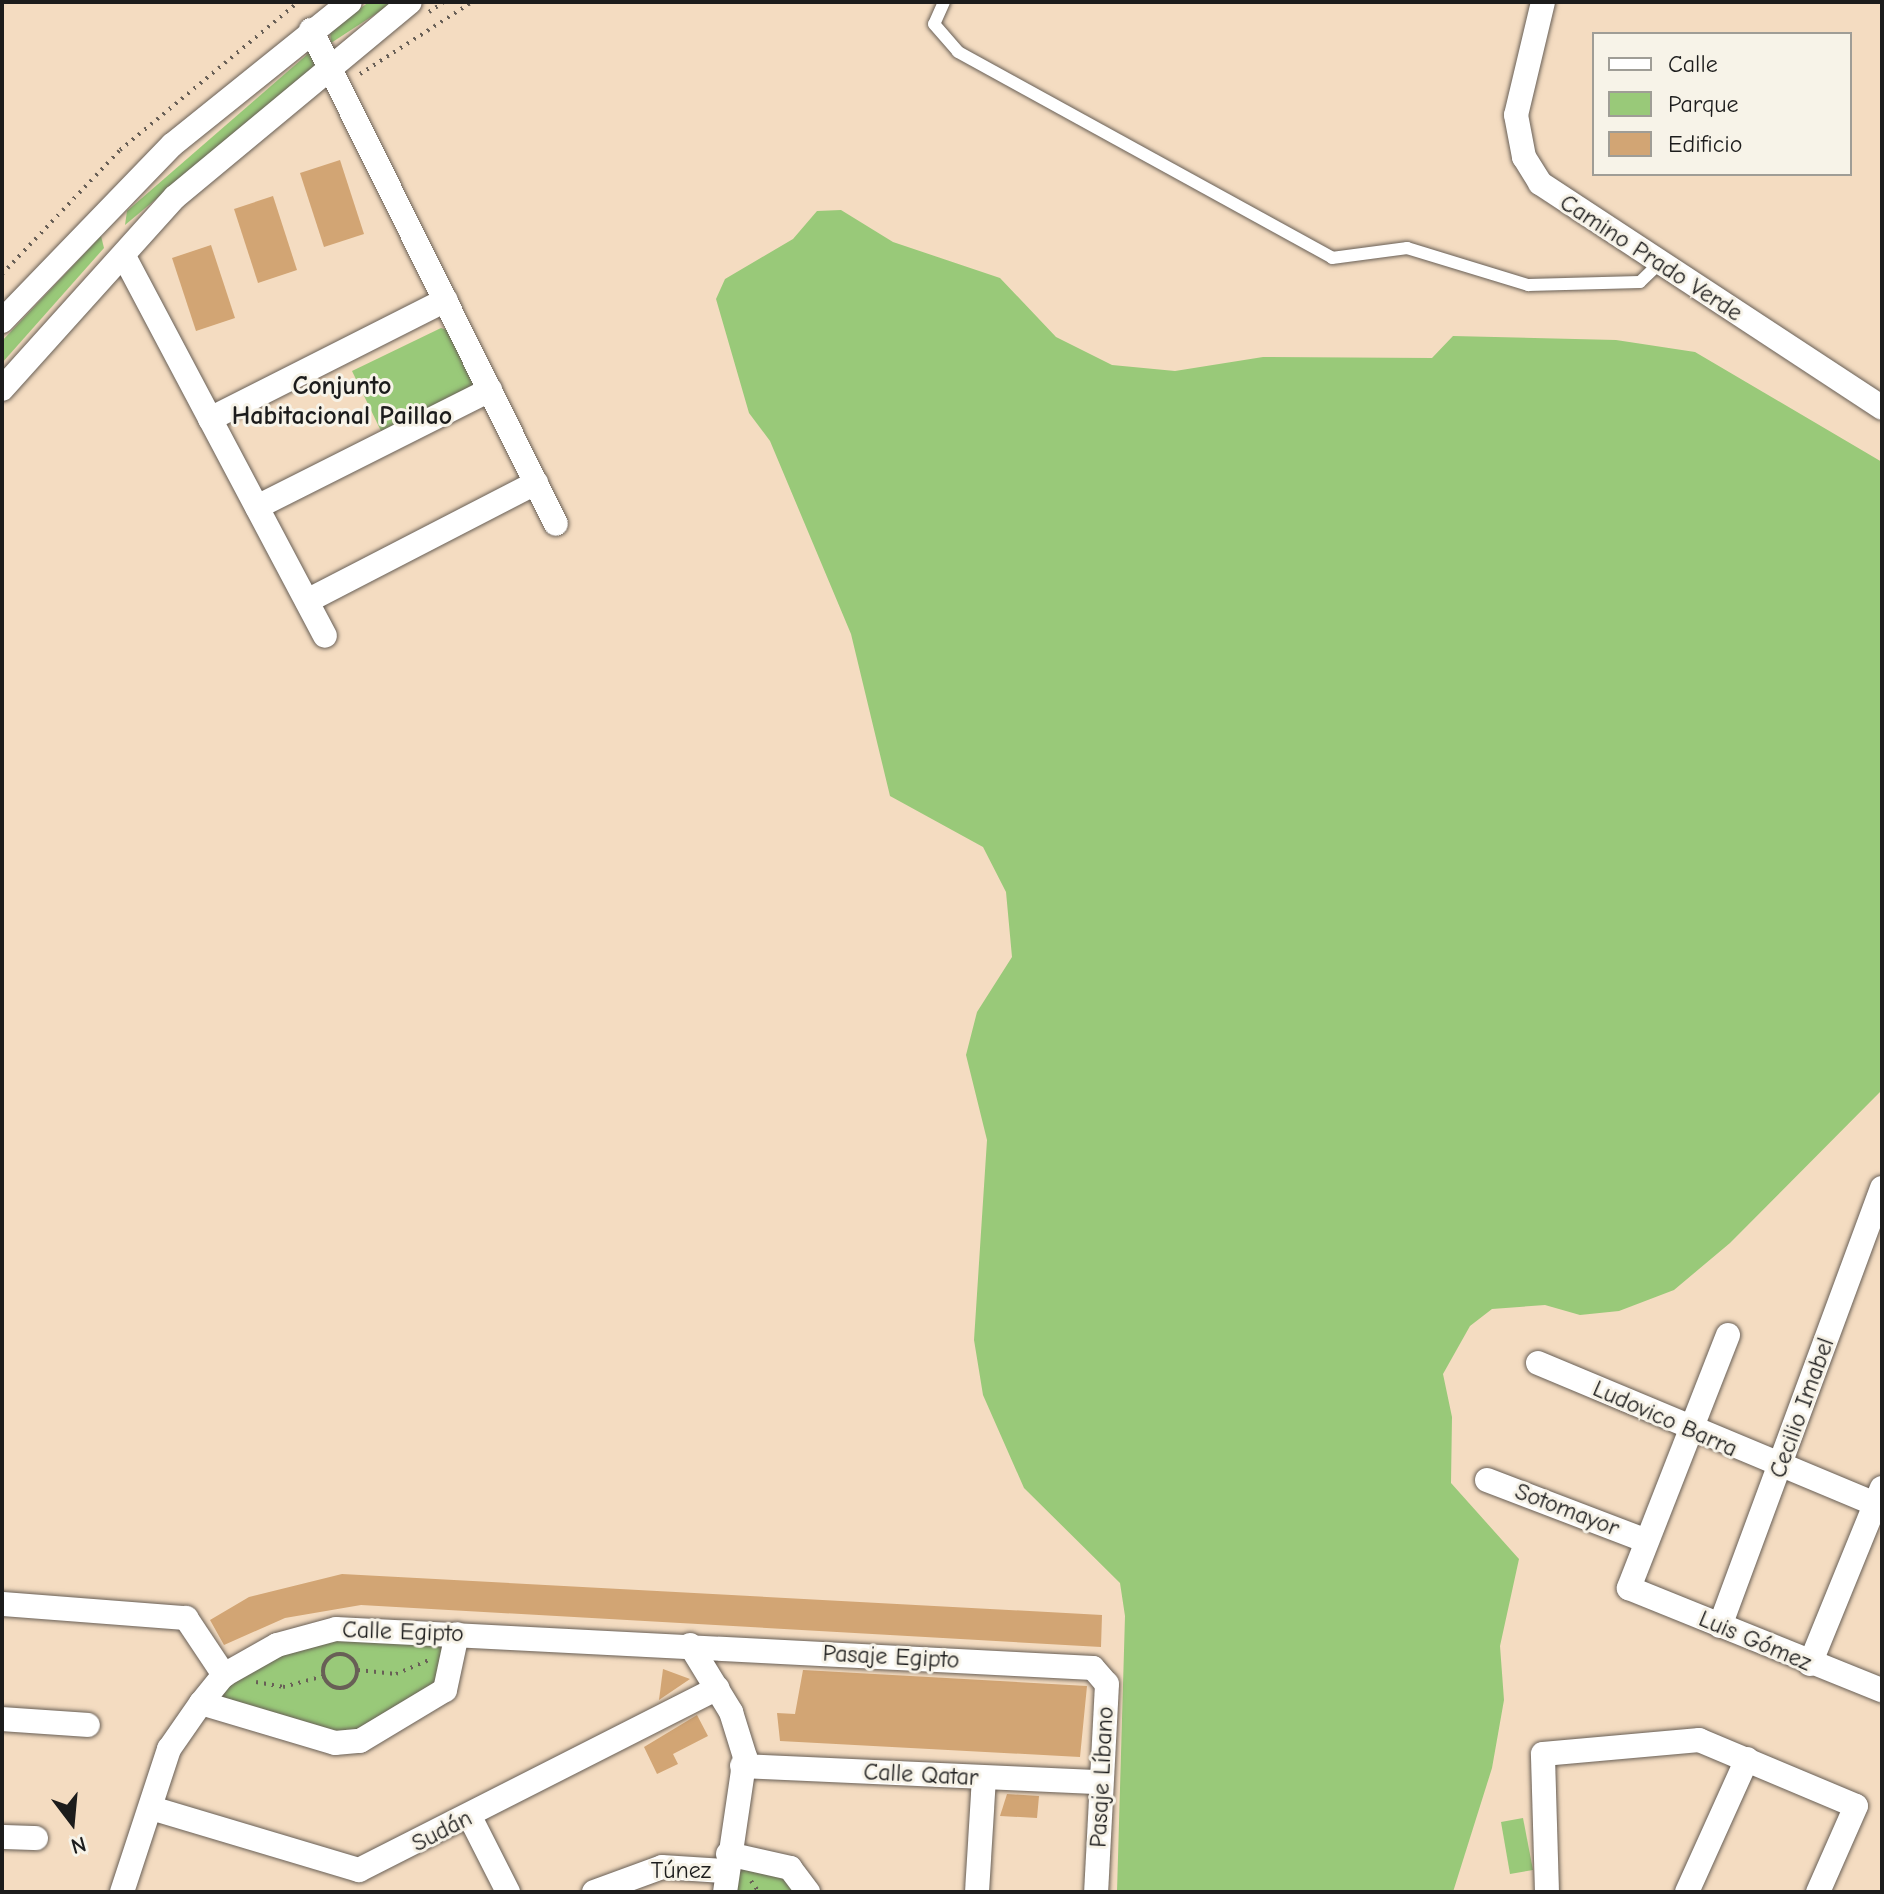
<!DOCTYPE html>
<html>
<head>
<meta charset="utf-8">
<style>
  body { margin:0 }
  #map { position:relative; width:1884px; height:1894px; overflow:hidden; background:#f4dcc1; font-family:"Comic Neue",sans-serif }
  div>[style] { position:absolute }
  .green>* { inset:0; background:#99c979 }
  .building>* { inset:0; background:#d2a574 }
  .path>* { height:4px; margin-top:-2px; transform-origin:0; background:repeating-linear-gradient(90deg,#685f56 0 2px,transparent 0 8px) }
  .path>.ring { margin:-2px; padding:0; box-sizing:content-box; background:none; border:4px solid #685f56; border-radius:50% }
  .roads { filter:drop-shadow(0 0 2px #685f56) drop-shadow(0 0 2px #685f56) }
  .service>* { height:12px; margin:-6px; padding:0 6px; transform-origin:6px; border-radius:6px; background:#fff }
  .minor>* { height:24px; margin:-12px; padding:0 12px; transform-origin:12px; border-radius:12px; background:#fff }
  span { translate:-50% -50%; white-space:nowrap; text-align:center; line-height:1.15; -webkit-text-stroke:6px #f7f3e8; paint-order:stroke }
  .street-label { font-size:24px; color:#1c1c1c }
  .neighbourhood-label { font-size:26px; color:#1c1c1c; font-weight:700 }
  .frame { position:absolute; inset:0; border:4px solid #1c1c1c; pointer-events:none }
  .legend { position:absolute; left:1592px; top:32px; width:260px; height:144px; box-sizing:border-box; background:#f7f3e8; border:2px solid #9f9d96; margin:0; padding:10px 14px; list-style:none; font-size:24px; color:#1c1c1c }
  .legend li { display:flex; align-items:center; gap:16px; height:40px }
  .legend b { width:40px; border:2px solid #9f9d96 }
  .north { position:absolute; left:32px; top:1782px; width:80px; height:80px; -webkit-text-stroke:6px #f7f3e8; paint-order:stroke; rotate:164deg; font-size:22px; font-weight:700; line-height:32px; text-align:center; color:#1c1c1c }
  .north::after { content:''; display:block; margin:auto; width:28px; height:36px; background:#1c1c1c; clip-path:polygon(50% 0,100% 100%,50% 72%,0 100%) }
</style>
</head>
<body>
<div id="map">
  <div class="green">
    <div style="clip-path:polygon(369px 2px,394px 2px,331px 43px,330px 30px)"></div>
    <div style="clip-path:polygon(310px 52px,318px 64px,125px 225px,127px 211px)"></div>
    <div style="clip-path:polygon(841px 210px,893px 242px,1000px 278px,1056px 337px,1112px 365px,1175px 371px,1263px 357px,1432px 358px,1453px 336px,1616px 340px,1695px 352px,1882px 462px,1882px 1090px,1730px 1243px,1674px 1290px,1619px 1311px,1580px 1315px,1545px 1305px,1492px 1309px,1470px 1326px,1443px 1374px,1452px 1417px,1451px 1483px,1519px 1559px,1500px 1646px,1504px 1700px,1492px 1768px,1453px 1892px,1117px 1892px,1125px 1616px,1120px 1583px,1024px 1488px,983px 1395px,974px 1340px,987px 1140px,966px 1055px,977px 1012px,1012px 957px,1006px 892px,983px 847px,890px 796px,851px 634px,770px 441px,749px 413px,716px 299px,725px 279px,793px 239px,817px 211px)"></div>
    <div style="clip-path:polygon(101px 236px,104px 248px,2px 363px,2px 341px)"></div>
    <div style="clip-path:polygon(441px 328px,454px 332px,478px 385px,381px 431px,352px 371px)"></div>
    <div style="clip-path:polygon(344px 1638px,441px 1642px,441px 1687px,345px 1737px,214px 1698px,266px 1660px)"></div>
    <div style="clip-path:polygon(1523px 1818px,1533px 1870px,1510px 1874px,1501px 1822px)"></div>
    <div style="clip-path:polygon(747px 1862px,779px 1867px,800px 1892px,734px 1892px,732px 1871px)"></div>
  </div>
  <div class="building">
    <div style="clip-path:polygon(340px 160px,364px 234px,324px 247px,300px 173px)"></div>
    <div style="clip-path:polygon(273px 196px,297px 270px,258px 283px,234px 209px)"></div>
    <div style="clip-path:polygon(211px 245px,235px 318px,196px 331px,172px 258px)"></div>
    <div style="clip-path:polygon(342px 1574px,1102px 1615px,1101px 1647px,361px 1605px,285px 1618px,224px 1645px,210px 1620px,249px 1597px)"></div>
    <div style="clip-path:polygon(663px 1669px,690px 1679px,659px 1700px)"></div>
    <div style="clip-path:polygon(803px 1670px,1087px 1686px,1080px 1757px,780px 1741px,777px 1713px,795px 1714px)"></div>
    <div style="clip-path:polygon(697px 1715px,708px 1736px,673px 1754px,678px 1764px,657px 1774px,644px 1747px)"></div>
    <div style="clip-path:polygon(1007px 1794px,1039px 1796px,1037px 1818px,1000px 1816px)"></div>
  </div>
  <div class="path">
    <div style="left:429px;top:12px;width:18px;rotate:-34deg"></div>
    <div style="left:360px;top:74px;width:133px;rotate:-32.7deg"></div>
    <div style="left:2px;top:274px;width:171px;rotate:-46.4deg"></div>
    <div style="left:120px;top:150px;width:231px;rotate:-39.7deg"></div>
    <div class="ring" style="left:323px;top:1654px;width:30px;height:30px"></div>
    <div style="left:358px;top:1670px;width:38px;rotate:6deg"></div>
    <div style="left:396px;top:1674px;width:38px;rotate:-23deg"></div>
    <div style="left:256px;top:1682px;width:27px;rotate:10deg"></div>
    <div style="left:283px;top:1687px;width:42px;rotate:-15deg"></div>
    <div style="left:751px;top:1881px;width:14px;rotate:54deg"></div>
  </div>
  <div class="roads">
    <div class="service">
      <div style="left:944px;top:2px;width:24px;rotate:114deg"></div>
      <div style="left:934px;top:24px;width:37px;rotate:49deg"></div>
      <div style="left:958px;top:52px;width:427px;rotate:28.8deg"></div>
      <div style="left:1332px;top:258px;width:76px;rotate:-7.6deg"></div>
      <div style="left:1407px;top:248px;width:127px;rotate:17deg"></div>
      <div style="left:1528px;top:285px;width:112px;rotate:-1.5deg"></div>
      <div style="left:1640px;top:282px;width:29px;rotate:-44deg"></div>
    </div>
    <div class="minor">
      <div style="left:1543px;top:2px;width:116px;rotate:103.4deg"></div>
      <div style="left:1516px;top:115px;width:43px;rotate:79.2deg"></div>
      <div style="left:1524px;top:157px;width:31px;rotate:58deg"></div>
      <div style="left:1540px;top:183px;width:409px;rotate:33.3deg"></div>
      <div style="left:311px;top:30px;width:551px;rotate:63.62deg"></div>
      <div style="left:126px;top:260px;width:425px;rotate:62.1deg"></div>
      <div style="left:2px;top:321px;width:245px;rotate:-46deg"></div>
      <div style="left:172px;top:145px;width:228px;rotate:-38.8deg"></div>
      <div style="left:2px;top:389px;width:258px;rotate:-48deg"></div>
      <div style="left:175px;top:197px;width:305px;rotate:-39.7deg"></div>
      <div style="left:210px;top:419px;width:264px;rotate:-26.8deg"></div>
      <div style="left:257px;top:507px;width:261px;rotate:-26.7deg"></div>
      <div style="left:307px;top:601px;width:258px;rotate:-27.3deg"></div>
      <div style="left:1728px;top:1335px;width:272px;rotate:111.4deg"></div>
      <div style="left:1629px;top:1588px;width:273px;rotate:22deg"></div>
      <div style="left:1538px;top:1363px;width:373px;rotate:22.7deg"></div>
      <div style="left:1487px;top:1480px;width:171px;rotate:20.9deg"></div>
      <div style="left:2px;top:1604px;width:185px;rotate:4.4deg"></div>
      <div style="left:186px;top:1618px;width:69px;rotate:56.3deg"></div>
      <div style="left:1720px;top:1626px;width:467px;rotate:-69.7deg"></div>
      <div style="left:690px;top:1645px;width:79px;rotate:58.5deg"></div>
      <div style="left:731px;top:1712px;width:47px;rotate:72.7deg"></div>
      <div style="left:745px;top:1757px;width:136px;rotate:98.4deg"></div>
      <div style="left:1810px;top:1664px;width:190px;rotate:-67.8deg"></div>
      <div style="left:201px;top:1703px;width:140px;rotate:16.6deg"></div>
      <div style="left:335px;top:1743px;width:25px;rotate:-5deg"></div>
      <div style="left:360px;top:1741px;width:99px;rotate:-31deg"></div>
      <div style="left:445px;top:1690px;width:57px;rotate:-77.9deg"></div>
      <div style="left:2px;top:1719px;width:86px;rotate:4deg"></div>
      <div style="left:742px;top:1766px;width:358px;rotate:2.6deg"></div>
      <div style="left:151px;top:1808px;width:217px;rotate:16.6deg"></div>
      <div style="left:359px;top:1870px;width:402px;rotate:-26.9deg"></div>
      <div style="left:470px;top:1817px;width:84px;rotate:63.1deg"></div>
      <div style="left:2px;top:1837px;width:34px;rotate:2deg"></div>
      <div style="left:728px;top:1854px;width:64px;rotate:12.7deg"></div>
      <div style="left:790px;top:1868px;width:30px;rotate:53deg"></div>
      <div style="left:122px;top:1892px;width:151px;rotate:-71.8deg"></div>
      <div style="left:169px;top:1749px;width:56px;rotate:-55.2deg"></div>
      <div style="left:201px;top:1703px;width:36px;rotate:-51deg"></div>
      <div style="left:224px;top:1675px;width:61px;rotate:-29.5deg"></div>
      <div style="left:277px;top:1645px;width:61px;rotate:-15.2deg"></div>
      <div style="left:336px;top:1629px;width:758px;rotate:2.95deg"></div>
      <div style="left:1093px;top:1668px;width:21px;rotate:49deg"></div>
      <div style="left:1107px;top:1684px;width:208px;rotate:93deg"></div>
      <div style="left:594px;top:1892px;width:72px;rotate:-20.2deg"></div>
      <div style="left:662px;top:1867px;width:62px;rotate:3.7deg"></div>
      <div style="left:977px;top:1892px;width:114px;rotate:-86.5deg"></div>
      <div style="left:1547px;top:1892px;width:138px;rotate:-91.7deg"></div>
      <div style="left:1543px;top:1754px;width:157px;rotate:-5.1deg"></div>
      <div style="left:1699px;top:1740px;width:170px;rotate:22.8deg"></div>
      <div style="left:1856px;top:1806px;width:94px;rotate:113.8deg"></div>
      <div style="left:1687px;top:1892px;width:146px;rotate:-65.7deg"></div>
    </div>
  </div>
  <div class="street-label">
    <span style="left:1651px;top:258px;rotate:33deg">Camino Prado Verde</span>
    <span style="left:1802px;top:1408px;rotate:-70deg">Cecilio Imabel</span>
    <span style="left:1665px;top:1419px;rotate:24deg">Ludovico Barra</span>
    <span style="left:1567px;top:1510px;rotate:21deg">Sotomayor</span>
    <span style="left:403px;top:1632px;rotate:2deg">Calle Egipto</span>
    <span style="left:1755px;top:1641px;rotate:23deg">Luis Gómez</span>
    <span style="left:891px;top:1657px;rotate:3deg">Pasaje Egipto</span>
    <span style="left:921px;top:1775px;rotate:3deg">Calle Qatar</span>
    <span style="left:1102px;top:1777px;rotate:-87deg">Pasaje Líbano</span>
    <span style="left:442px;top:1831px;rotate:-27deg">Sudán</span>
    <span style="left:681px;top:1871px">Túnez</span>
  </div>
  <div class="neighbourhood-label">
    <span style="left:342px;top:402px">Conjunto<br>Habitacional Paillao</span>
  </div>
  <div class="frame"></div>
  <ul class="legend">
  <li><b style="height:10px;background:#fff"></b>Calle</li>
  <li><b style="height:22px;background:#99c979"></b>Parque</li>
  <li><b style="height:22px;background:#d2a574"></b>Edificio</li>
  </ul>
  <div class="north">N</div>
</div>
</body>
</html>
